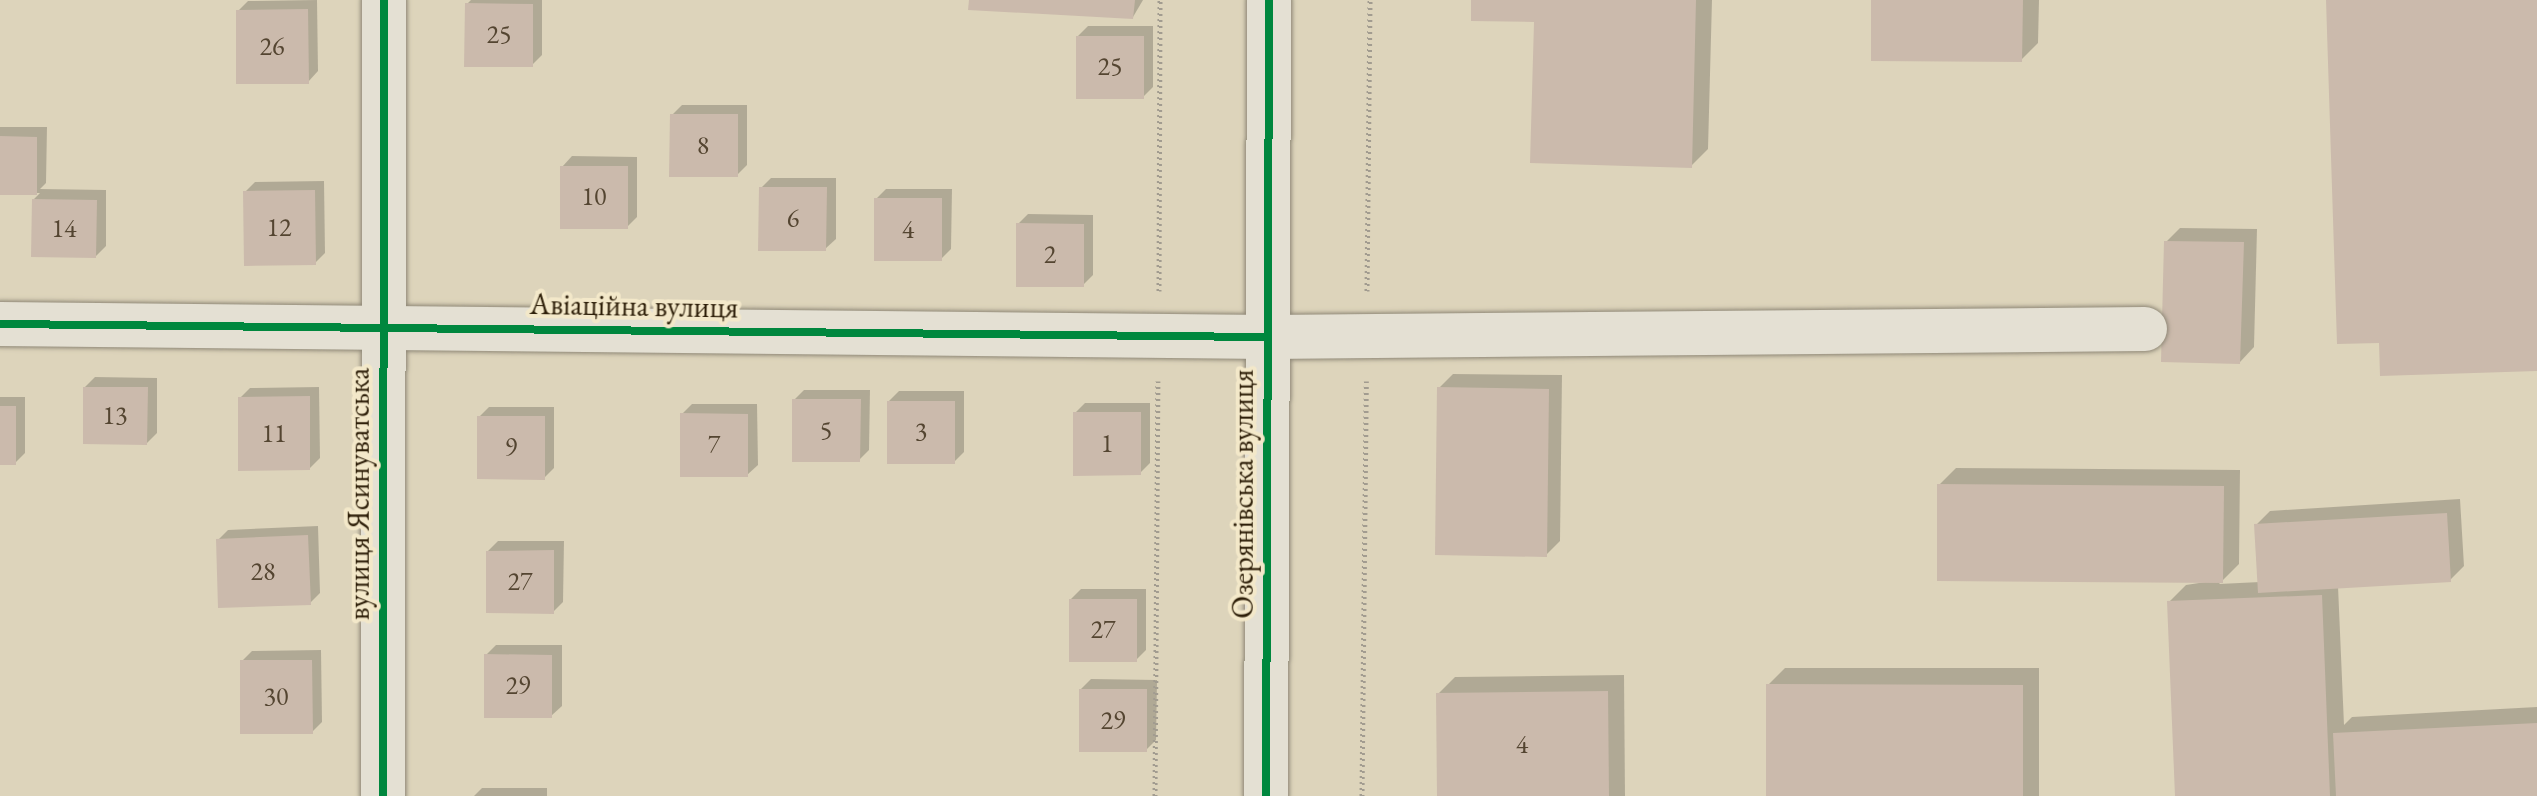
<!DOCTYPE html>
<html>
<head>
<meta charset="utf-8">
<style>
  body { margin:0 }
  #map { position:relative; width:2537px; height:796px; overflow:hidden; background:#ddd4bb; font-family:"EB Garamond",serif }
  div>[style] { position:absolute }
  .shadow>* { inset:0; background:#0003 }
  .building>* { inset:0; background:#cbbaac }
  .path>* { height:5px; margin-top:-2.5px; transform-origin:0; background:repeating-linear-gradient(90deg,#a29c90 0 2px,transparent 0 6px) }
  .roads { filter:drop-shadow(0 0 2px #8f8877) drop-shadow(0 0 2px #8f8877) }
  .minor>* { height:44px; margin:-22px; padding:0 22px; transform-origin:22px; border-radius:22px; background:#e4e0d3 }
  .cycleway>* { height:8px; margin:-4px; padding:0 4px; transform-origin:4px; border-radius:4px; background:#00873e }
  span { translate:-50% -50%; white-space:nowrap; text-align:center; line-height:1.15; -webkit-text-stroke:8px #f3e8c9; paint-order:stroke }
  .number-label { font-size:26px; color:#544531 }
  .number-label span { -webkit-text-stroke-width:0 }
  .street-label { font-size:30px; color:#2d1e08 }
</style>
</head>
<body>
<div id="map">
  <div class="shadow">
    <div style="clip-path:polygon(317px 0,318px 71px,308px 82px,238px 11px,248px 1px)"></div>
    <div style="clip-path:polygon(471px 0,542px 0,542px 55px,532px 65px,467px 4px)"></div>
    <div style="clip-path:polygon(971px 0,1143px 0,1133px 17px)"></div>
    <div style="clip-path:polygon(1473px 0,1712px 0,1708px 149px,1691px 166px,1536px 20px)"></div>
    <div style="clip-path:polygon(1873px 0,2039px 0,2038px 43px,2021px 60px)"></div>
    <div style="clip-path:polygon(1088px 26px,1153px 26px,1153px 87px,1143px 97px,1078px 36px)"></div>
    <div style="clip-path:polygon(682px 105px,747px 105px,747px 165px,737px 175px,672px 115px)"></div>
    <div style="clip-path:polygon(0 127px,47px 127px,46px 183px,40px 189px,106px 190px,106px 246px,96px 256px,34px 199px,40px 193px,0 193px)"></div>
    <div style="clip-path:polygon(572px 156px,637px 157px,637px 217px,627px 227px,562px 167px)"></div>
    <div style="clip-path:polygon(771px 178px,836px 178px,836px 239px,825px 249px,761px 188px)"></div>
    <div style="clip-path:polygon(324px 181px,325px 253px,315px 263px,245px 192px,255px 182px)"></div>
    <div style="clip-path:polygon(886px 189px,952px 189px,951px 249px,941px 259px,876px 199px)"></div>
    <div style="clip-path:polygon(1028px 214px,1093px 215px,1093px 275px,1083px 285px,1018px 224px)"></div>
    <div style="clip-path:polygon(2180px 228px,2257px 229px,2254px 347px,2240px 362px,2166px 242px)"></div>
    <div style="clip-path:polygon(1453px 374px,1562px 375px,1560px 541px,1546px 555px,1439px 388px)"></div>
    <div style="clip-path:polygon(95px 377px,157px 378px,157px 433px,147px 443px,85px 387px)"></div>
    <div style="clip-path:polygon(319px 387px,320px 458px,310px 468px,240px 398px,250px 388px)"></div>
    <div style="clip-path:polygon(804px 390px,870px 390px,869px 450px,859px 460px,794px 400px)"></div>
    <div style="clip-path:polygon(899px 391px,964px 391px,964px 452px,954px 462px,889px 401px)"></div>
    <div style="clip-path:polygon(0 397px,25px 397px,25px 453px,15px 463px,0 463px)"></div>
    <div style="clip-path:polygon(1085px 403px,1150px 403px,1150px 463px,1140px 473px,1075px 413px)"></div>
    <div style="clip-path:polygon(692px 404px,757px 404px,758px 465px,747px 475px,682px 414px)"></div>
    <div style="clip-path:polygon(489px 407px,554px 407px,554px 468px,544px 478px,479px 417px)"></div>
    <div style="clip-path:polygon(1956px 468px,2240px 470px,2239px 564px,2219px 584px,2260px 582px,2256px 525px,2270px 511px,2460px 499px,2464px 566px,2450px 580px,2338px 586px,2344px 725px,2352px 717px,2537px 707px,2537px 796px,2177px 796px,2169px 602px,2186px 585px,2212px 581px,1939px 485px)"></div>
    <div style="clip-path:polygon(318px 526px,320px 593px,310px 603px,218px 540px,228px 530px)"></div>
    <div style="clip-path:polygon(498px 541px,564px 541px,563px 602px,553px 612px,488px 551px)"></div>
    <div style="clip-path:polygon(1081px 589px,1146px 589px,1146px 650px,1136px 660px,1071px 599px)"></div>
    <div style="clip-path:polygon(496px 645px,562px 645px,562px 706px,551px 716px,486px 655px)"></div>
    <div style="clip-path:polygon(321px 650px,322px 722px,312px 732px,242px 661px,252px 651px)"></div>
    <div style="clip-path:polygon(1785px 668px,2039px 668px,2039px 796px,1768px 796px,1768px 685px)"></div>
    <div style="clip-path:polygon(1624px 675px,1625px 796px,1439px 796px,1438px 694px,1455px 677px)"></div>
    <div style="clip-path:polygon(1091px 679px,1157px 680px,1156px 740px,1146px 750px,1081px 689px)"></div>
    <div style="clip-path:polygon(482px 788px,547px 788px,547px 796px,474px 796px)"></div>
  </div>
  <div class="building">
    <div style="clip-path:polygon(969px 0,1135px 0,1133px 19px,968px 10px)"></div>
    <div style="clip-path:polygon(1471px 0,1696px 0,1692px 168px,1530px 163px,1534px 22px,1471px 21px)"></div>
    <div style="clip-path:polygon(1871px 0,2023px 0,2022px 62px,1871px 61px)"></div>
    <div style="clip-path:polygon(2326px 0,2537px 0,2537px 371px,2380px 376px,2379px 343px,2337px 344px)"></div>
    <div style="clip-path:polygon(465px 3px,533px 4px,533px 67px,464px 67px)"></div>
    <div style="clip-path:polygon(308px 9px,309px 84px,236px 84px,236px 10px)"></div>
    <div style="clip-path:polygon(1076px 36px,1144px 36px,1144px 99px,1076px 99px)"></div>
    <div style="clip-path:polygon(670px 114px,738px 114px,738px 177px,669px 177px)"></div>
    <div style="clip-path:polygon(0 136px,37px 137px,37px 195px,0 195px)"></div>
    <div style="clip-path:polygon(560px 166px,628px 166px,628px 229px,560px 229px)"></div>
    <div style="clip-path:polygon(759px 187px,827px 187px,826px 251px,758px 251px)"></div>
    <div style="clip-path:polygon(315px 190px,316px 265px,244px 266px,243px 191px)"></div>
    <div style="clip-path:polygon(874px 198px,942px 198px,942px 261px,874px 261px)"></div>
    <div style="clip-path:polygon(32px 199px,97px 200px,96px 258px,31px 257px)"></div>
    <div style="clip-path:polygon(1016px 223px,1084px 224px,1084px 287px,1016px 287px)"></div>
    <div style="clip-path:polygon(2164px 241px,2244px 242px,2240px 364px,2161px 362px)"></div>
    <div style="clip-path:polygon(83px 387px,148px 387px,147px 445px,83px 444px)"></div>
    <div style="clip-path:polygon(1437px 387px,1549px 389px,1547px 557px,1435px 555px)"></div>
    <div style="clip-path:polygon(310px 396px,310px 470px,238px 471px,238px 397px)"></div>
    <div style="clip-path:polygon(792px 399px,861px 399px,860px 462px,792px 462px)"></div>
    <div style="clip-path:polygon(887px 401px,955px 401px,955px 464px,887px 464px)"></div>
    <div style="clip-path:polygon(0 406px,16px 406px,16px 465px,0 465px)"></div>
    <div style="clip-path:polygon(1073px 412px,1141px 412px,1141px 475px,1073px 476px)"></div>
    <div style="clip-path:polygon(680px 413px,748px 414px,748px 477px,680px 477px)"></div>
    <div style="clip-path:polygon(477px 416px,545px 416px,545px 480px,477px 479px)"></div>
    <div style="clip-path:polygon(1937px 484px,2224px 486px,2223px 583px,1937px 581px)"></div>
    <div style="clip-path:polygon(2447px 513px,2451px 582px,2258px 593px,2254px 524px)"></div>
    <div style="clip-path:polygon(308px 535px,311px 605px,218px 608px,216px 539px)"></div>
    <div style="clip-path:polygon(554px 550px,554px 614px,486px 613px,486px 551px)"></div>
    <div style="clip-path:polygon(2322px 595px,2330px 796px,2175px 796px,2167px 601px)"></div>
    <div style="clip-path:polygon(1069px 599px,1137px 599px,1137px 662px,1069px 662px)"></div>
    <div style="clip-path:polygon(484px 654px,552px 655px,552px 718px,484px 718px)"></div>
    <div style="clip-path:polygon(240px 660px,312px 660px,313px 734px,240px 734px)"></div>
    <div style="clip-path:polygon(1766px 684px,2023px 685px,2023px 796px,1766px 796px)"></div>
    <div style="clip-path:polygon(1079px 689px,1147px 689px,1147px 752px,1079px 752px)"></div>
    <div style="clip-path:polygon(1608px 691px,1609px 796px,1437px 796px,1436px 693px)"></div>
    <div style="clip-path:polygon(2537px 723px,2537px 796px,2336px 796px,2333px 733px)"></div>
  </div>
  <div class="path">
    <div style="left:1159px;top:291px;width:291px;rotate:-89.8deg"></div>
    <div style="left:1367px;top:291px;width:291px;rotate:-89.4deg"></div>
    <div style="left:1155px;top:796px;width:415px;rotate:-89.6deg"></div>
    <div style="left:1362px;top:796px;width:415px;rotate:-89.4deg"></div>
  </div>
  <div class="roads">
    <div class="minor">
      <div style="left:0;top:324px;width:1268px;rotate:0.59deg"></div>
      <div style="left:1268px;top:337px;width:877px;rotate:-0.52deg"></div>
      <div style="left:383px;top:796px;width:796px;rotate:-89.93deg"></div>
      <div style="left:1266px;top:796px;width:796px;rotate:-89.78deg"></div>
    </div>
  </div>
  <div class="cycleway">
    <div style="left:0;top:324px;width:1268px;rotate:0.59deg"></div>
    <div style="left:383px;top:796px;width:796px;rotate:-89.93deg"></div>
    <div style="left:1266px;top:796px;width:796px;rotate:-89.78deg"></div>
  </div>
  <div class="number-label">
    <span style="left:499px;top:35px">25</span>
    <span style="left:272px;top:47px">26</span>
    <span style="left:1110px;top:67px">25</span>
    <span style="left:703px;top:146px">8</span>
    <span style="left:594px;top:197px">10</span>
    <span style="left:793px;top:219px">6</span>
    <span style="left:279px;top:228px">12</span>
    <span style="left:64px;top:229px">14</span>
    <span style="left:908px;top:230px">4</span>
    <span style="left:1050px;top:255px">2</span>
    <span style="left:115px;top:416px">13</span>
    <span style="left:826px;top:431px">5</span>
    <span style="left:921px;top:432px">3</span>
    <span style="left:274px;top:434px">11</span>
    <span style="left:1107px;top:444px">1</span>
    <span style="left:714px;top:445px">7</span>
    <span style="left:511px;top:448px">9</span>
    <span style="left:263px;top:572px">28</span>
    <span style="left:520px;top:582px">27</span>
    <span style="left:1103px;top:630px">27</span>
    <span style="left:518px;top:686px">29</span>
    <span style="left:276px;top:697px">30</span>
    <span style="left:1113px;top:721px">29</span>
    <span style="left:1522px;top:745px">4</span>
  </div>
  <div class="street-label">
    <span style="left:634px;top:306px;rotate:1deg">Авіаційна вулиця</span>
    <span style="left:359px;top:494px;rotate:-90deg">вулиця Ясинуватська</span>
    <span style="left:1243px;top:494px;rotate:-90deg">Озерянівська вулиця</span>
  </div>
</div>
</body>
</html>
